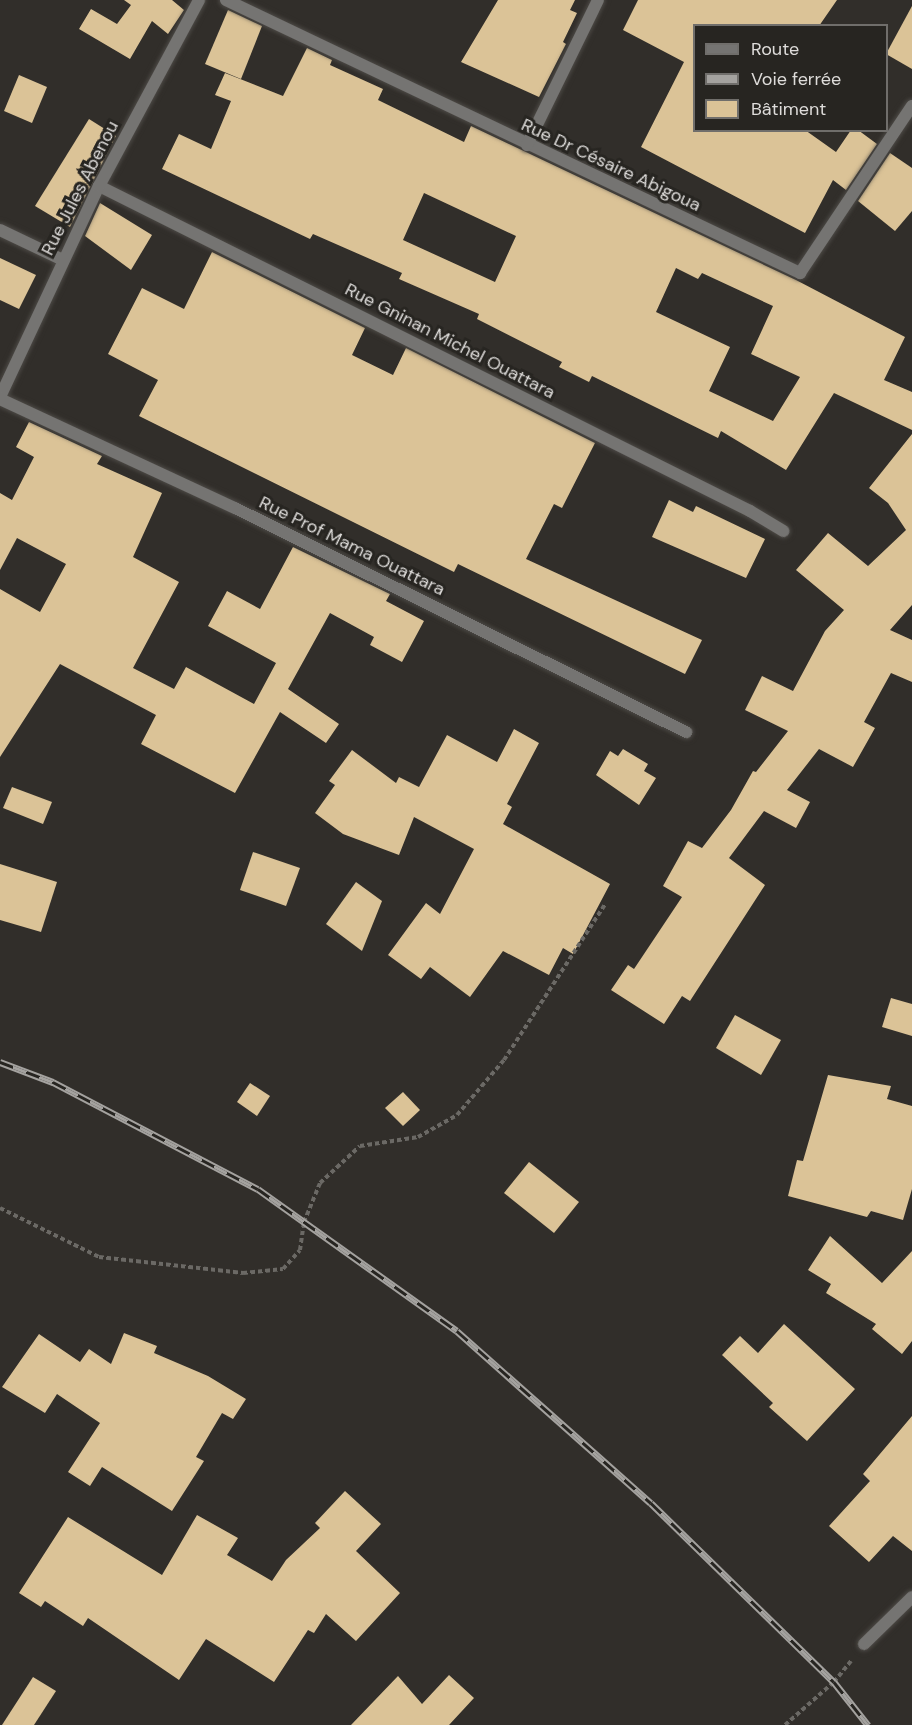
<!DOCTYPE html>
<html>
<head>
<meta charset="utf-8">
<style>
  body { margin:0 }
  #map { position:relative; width:912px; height:1725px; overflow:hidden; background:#312e2a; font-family:"DM Sans",sans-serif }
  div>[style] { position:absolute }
  .building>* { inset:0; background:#dbc397 }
  .path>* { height:4px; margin-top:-2px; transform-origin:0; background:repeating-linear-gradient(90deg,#6b6965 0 4.5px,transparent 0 7.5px) }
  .roads { filter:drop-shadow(0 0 2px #4d4a46) drop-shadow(0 0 2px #4d4a46) }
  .minor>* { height:12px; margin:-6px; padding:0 6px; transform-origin:6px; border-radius:6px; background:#757472 }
  .rail>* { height:7px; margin-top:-3.5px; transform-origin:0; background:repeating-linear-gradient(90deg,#272521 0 14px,#a4a29f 0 28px); box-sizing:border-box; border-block:2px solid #a4a29f }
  span { translate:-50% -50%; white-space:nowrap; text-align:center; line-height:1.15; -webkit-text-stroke:6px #272521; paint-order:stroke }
  .street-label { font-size:18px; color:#dedcda }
  .legend { position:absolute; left:693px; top:24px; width:195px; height:108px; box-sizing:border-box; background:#272521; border:2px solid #706e6b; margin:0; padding:8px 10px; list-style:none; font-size:18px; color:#dedcda }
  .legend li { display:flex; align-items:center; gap:12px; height:30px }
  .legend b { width:30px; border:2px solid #706e6b }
</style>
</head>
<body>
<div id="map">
  <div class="building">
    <div style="clip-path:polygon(124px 0,172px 0,184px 10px,168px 34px,152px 21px,130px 59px,79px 29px,91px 9px,117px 24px,131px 5px)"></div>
    <div style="clip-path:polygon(498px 0,575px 0,570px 10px,577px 13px,563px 42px,566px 44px,539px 97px,461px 62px)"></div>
    <div style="clip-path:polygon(638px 0,837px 0,819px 26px,694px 26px,694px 130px,805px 130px,836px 152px,851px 130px,858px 130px,877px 144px,846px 190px,833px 180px,805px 233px,641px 147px,684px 62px,623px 30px)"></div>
    <div style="clip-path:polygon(912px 6px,912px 69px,886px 54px)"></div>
    <div style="clip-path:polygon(228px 10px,262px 26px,241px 79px,205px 64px)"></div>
    <div style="clip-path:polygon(evenodd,307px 48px,332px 60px,330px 65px,383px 89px,378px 100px,464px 142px,471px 126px,796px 280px,905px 337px,884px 380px,912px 392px,912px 430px,834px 393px,786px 470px,721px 431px,718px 438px,592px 376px,589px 382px,559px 367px,562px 362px,477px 319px,479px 314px,399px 279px,402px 273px,313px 234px,310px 239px,162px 169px,179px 134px,211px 149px,231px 101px,215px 95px,225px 73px,283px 96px,307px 48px,424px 193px,516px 236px,495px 282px,403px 240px,424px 193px,307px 48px,676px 268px,698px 279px,702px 273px,773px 306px,751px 354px,800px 377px,773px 421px,709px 391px,730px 347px,656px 312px,676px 268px)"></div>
    <div style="clip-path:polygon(19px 75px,47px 87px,32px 123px,4px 111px)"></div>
    <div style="clip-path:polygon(89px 119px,116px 136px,70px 227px,35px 206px)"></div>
    <div style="clip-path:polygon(890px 153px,912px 168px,912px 211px,895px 231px,858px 201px)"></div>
    <div style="clip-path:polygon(100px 203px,152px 235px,131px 270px,85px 236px)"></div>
    <div style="clip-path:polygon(212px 252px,365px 328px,352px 355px,393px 375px,406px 348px,595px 443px,562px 508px,554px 504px,526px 559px,702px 640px,685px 674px,458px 564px,454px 572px,139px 416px,158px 380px,108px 354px,142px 288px,184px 309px)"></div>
    <div style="clip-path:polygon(0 258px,36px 275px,19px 309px,0 300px)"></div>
    <div style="clip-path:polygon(29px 422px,102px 456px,97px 464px,162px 493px,133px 557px,179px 582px,133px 668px,174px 689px,186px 667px,254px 704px,276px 663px,208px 626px,227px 591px,260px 609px,293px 547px,390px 594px,386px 601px,424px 621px,402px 662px,370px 645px,374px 637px,330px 613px,288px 689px,339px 724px,326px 743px,280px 712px,235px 793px,141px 744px,156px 715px,60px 664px,0 757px,0 589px,40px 612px,66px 564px,17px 538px,0 570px,0 493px,12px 500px,34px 457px,16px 447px)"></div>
    <div style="clip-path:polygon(912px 434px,912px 605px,890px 630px,912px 640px,912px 682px,891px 673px,864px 722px,875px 728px,853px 767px,819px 749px,787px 790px,810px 802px,796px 828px,764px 811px,729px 858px,765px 885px,690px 1001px,682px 996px,664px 1024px,611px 990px,628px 965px,634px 969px,682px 897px,663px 886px,688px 841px,702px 848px,731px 810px,753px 771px,756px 772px,788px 731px,745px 710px,762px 676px,793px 691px,825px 631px,844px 610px,796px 570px,828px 533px,868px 566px,906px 530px,888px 503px,869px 488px)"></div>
    <div style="clip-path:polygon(669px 500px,693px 512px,696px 506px,765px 539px,746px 578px,652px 537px)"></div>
    <div style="clip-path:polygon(514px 729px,539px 743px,507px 804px,512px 807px,503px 824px,610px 884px,573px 954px,563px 948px,549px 975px,503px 951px,470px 997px,430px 967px,421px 979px,388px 955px,426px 903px,440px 914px,474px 849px,414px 817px,399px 855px,343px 834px,315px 813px,335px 785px,329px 781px,352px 750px,396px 783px,399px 777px,419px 787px,447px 735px,497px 762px)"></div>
    <div style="clip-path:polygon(623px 749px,648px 764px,644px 771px,656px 778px,639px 805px,596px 775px,610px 751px,618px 756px)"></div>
    <div style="clip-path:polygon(12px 787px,52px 802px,43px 824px,3px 808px)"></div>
    <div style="clip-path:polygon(253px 852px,300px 868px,286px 906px,240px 890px)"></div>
    <div style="clip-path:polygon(0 864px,57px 882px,41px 932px,0 920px)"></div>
    <div style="clip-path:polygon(356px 882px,382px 901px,362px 951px,326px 924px)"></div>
    <div style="clip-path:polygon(891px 998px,912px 1004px,912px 1036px,882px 1027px)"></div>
    <div style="clip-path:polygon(735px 1015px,781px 1040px,761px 1075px,716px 1048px)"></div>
    <div style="clip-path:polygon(828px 1075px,891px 1086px,887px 1099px,912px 1106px,912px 1189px,903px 1220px,871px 1211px,867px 1217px,788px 1196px,797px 1160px,803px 1161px)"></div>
    <div style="clip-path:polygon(250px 1083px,270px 1096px,257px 1116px,237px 1102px)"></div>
    <div style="clip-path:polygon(403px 1092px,420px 1110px,403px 1126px,385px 1108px)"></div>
    <div style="clip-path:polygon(529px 1162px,579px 1202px,554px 1233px,504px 1193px)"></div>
    <div style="clip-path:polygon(830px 1236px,882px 1283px,912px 1251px,912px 1341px,902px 1354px,872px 1329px,876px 1324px,826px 1293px,831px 1284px,808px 1270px)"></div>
    <div style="clip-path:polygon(784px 1324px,855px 1389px,807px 1441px,769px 1407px,773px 1403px,722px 1355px,740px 1336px,758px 1353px)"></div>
    <div style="clip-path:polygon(124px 1333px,157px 1346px,154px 1353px,208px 1376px,246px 1399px,233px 1419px,222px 1413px,196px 1457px,204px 1461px,172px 1511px,102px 1467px,90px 1486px,68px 1472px,100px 1423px,57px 1394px,45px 1413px,2px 1387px,39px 1334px,80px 1362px,89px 1349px,111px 1364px)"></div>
    <div style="clip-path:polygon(912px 1416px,912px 1551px,893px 1536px,869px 1562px,829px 1526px,870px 1481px,863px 1474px)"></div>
    <div style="clip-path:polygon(345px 1491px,381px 1524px,356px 1551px,400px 1593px,356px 1641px,326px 1614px,314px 1633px,308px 1630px,274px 1682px,206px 1639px,179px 1680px,88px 1618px,83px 1626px,45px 1601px,41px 1607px,19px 1593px,68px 1517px,162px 1575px,197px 1515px,238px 1538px,227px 1555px,272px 1581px,286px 1560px,320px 1528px,315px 1523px)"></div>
    <div style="clip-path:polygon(449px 1675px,474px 1698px,449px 1725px,351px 1725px,398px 1676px,422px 1704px)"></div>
    <div style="clip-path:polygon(33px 1677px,56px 1691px,34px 1725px,2px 1725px)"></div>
  </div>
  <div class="path">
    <div style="left:0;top:1208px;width:110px;rotate:26.3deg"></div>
    <div style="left:99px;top:1257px;width:145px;rotate:6.3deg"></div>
    <div style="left:243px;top:1273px;width:40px;rotate:-5.7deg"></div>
    <div style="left:283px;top:1269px;width:25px;rotate:-48deg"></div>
    <div style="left:300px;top:1250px;width:28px;rotate:-82deg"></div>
    <div style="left:304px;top:1222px;width:42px;rotate:-67.7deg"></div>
    <div style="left:320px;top:1183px;width:54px;rotate:-42.8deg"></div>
    <div style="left:360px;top:1146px;width:59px;rotate:-8.8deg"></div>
    <div style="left:418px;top:1137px;width:45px;rotate:-29.4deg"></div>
    <div style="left:457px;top:1115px;width:72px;rotate:-49.5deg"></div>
    <div style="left:504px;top:1060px;width:187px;rotate:-57deg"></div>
    <div style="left:785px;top:1725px;width:65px;rotate:-41.3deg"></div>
    <div style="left:834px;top:1682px;width:27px;rotate:-51deg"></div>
  </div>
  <div class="roads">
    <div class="minor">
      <div style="left:226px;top:0;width:636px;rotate:25.44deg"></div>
      <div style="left:800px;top:273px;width:201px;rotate:-56.2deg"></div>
      <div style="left:527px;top:145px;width:161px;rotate:-63.9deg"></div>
      <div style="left:99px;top:186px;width:728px;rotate:26.53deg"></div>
      <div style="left:750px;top:511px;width:39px;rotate:31deg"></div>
      <div style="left:0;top:230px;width:70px;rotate:25.5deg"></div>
      <div style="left:0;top:397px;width:233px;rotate:-64.9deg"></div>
      <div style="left:99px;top:186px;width:211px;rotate:-61.7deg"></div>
      <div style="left:0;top:399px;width:259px;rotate:24.9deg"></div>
      <div style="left:235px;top:508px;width:504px;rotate:26.41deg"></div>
      <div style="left:864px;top:1644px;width:67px;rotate:-44.4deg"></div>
    </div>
  </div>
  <div class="rail">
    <div style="left:0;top:1062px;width:57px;rotate:20.7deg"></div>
    <div style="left:53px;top:1082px;width:231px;rotate:27.6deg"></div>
    <div style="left:258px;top:1189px;width:244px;rotate:35.5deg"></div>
    <div style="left:457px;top:1331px;width:259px;rotate:41.6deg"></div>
    <div style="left:651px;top:1503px;width:256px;rotate:44.4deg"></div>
    <div style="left:834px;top:1682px;width:55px;rotate:51.7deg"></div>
  </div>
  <div class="street-label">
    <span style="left:611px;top:165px;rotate:25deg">Rue Dr Césaire Abigoua</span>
    <span style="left:80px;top:188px;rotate:-63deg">Rue Jules Abenou</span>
    <span style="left:450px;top:341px;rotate:27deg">Rue Gninan Michel Ouattara</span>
    <span style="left:352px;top:546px;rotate:26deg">Rue Prof Mama Ouattara</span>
  </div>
  <ul class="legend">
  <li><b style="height:8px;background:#757472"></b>Route</li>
  <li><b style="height:8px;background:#a4a29f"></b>Voie ferrée</li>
  <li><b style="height:16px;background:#dbc397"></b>Bâtiment</li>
  </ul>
</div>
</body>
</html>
